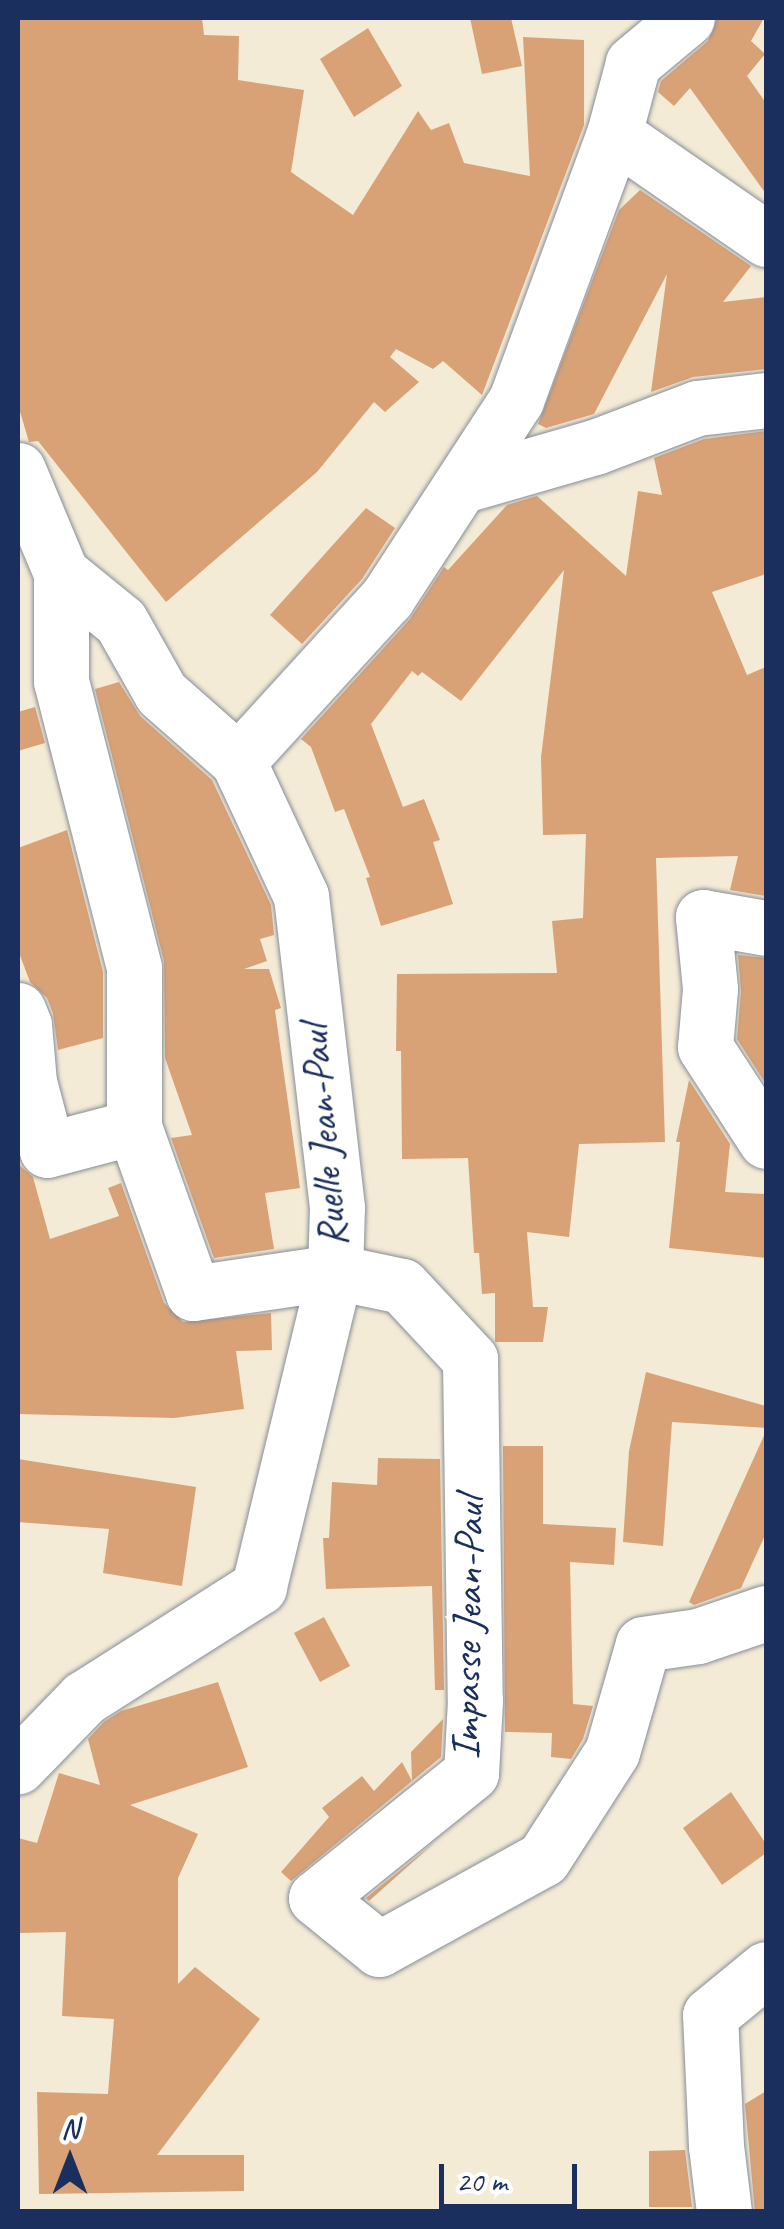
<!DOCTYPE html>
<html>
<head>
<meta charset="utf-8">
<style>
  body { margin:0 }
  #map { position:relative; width:784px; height:2229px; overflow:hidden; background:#f3ebd5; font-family:Caveat,sans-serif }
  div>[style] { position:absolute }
  .building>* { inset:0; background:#d9a276 }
  .roads { filter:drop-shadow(0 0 2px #878d9a) drop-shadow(0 0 2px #878d9a) }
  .minor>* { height:55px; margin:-27.5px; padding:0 27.5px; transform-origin:27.5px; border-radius:27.5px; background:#fff }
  span { translate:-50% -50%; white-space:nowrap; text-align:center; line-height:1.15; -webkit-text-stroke:10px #fff; paint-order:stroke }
  .street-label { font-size:42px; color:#1b2f5e }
  .frame { position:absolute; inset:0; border:20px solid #1b2f5e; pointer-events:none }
  .north { position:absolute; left:20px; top:2109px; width:100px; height:100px; -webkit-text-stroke:8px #fff; paint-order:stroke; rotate:0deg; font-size:28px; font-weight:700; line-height:40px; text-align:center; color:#1b2f5e }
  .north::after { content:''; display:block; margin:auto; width:35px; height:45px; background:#1b2f5e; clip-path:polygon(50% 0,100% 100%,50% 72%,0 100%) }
  .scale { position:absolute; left:439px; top:2164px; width:138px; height:45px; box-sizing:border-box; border:5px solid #1b2f5e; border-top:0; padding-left:12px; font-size:30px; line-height:35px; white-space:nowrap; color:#1b2f5e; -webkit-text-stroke:8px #fff; paint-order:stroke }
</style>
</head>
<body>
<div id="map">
  <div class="building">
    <div style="clip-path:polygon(18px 18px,202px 18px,204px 35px,239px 36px,238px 80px,304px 90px,291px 172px,353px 215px,418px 111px,431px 130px,449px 123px,464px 163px,530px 176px,523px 37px,584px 40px,584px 125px,482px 395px,443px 361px,433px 369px,396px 349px,390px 357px,419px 382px,385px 412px,374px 402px,317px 472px,166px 602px,38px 441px,29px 442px,18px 405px)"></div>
    <div style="clip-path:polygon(470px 18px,511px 18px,522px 66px,482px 74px)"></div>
    <div style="clip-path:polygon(717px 18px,764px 18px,751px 41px,765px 54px,747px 76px,766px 103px,766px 194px,690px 88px,674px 106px,658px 92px,661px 81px,708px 41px)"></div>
    <div style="clip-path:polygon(368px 28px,402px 86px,354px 117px,320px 59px)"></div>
    <div style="clip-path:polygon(640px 190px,751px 266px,723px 302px,766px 297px,766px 369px,693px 377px,651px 392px,667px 274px,594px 414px,546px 428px,538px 424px,619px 210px)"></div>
    <div style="clip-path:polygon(766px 431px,766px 574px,712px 592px,747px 675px,766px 667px,766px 896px,730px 890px,738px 856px,656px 858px,665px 1142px,579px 1144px,569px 1237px,527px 1232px,533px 1307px,548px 1307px,543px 1342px,495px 1342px,495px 1293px,482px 1294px,479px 1253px,474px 1253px,468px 1158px,402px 1159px,401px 1051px,396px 1051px,397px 974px,557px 973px,552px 921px,583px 918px,586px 834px,543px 835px,541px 757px,564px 570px,461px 701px,422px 672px,418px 676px,412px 671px,371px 724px,403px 807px,424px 799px,440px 840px,433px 842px,453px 904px,381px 926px,366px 878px,370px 877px,344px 809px,335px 812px,311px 747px,301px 739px,410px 619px,444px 567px,448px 570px,507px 505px,537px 496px,626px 576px,638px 491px,662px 495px,654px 458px,704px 439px)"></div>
    <div style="clip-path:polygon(366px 508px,395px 528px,362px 579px,302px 644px,270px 615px)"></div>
    <div style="clip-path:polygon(119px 682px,140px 716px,212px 780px,271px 905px,274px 935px,260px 939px,267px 961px,244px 969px,269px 969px,281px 1008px,275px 1010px,300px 1188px,265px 1193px,274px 1249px,214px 1258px,171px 1138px,192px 1135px,165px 1058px,164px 961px,95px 689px)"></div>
    <div style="clip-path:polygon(35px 707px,45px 743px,18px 751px,18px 712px)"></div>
    <div style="clip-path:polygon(67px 830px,103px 972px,103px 1038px,58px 1050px,53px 1013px,47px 998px,30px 982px,18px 950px,18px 848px)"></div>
    <div style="clip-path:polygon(738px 955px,766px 958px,766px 1084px,737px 1039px,741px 991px)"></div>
    <div style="clip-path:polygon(689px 1080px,730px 1144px,725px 1192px,766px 1194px,766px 1258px,669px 1248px,680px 1142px,676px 1142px)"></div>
    <div style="clip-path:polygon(18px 1164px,33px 1177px,50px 1239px,119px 1216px,108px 1188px,121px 1183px,164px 1303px,183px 1322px,271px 1313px,272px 1350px,236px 1351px,244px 1409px,174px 1418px,18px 1414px)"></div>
    <div style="clip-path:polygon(646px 1372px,766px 1406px,766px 1428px,672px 1422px,663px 1546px,623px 1542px,629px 1451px)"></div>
    <div style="clip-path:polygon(766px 1431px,766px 1533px,741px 1588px,694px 1605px,689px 1602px)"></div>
    <div style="clip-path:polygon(503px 1446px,543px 1446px,543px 1524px,616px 1528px,614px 1565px,570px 1562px,573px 1704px,593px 1706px,583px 1739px,571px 1759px,551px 1757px,552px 1733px,505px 1732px)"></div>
    <div style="clip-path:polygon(378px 1458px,440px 1459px,444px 1690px,435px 1690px,432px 1586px,326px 1589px,323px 1538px,329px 1538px,332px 1482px,377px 1485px)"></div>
    <div style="clip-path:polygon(18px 1459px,196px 1487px,182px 1586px,103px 1573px,109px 1529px,18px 1522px)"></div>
    <div style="clip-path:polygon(324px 1617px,350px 1666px,320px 1682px,294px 1633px)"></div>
    <div style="clip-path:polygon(218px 1682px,248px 1767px,130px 1805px,198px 1834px,178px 1878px,178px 1984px,195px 1967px,260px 2019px,157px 2155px,244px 2155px,244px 2191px,39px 2194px,37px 2092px,108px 2094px,114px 2019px,62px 2016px,66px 1932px,18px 1933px,18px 1838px,37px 1843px,59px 1773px,100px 1785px,88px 1739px,104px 1722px,121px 1711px)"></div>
    <div style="clip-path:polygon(443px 1719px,441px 1757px,412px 1781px,411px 1752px)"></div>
    <div style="clip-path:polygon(402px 1762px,412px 1781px,291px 1881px,281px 1872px,329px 1817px,322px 1808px,362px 1776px,374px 1791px)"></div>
    <div style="clip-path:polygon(731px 1792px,766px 1844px,766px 1853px,722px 1885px,683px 1828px)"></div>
    <div style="clip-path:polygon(434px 1843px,369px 1901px,366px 1898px)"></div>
    <div style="clip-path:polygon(766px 2091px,766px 2212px,755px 2212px,745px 2104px)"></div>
    <div style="clip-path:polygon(685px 2150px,692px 2207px,649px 2207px,649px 2151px)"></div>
  </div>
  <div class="roads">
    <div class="minor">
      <div style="left:614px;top:134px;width:185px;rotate:34.6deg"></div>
      <div style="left:18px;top:470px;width:112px;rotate:67.3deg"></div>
      <div style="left:61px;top:573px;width:77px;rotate:39.2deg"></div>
      <div style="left:121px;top:622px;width:81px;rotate:60.6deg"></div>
      <div style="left:161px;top:693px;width:103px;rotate:41.4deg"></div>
      <div style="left:238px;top:761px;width:149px;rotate:65deg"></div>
      <div style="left:301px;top:896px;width:314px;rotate:83.4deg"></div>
      <div style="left:337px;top:1208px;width:64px;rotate:91.8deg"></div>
      <div style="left:335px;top:1272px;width:324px;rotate:103.6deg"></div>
      <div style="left:259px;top:1587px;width:207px;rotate:147.6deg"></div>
      <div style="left:84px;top:1698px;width:95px;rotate:134.1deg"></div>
      <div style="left:463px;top:485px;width:137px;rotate:-16.1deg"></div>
      <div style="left:595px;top:447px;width:109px;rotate:-20.9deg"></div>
      <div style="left:697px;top:408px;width:69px;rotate:-6.6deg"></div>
      <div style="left:61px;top:573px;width:108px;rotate:90deg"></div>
      <div style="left:61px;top:681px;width:296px;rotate:75.7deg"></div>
      <div style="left:134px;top:968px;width:159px;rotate:90deg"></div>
      <div style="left:134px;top:1127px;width:176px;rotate:70.4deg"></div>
      <div style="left:193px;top:1293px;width:144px;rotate:-8.4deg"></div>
      <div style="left:335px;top:1272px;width:68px;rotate:11.8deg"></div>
      <div style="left:402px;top:1286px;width:100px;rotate:47deg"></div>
      <div style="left:470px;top:1359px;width:341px;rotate:89.2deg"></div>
      <div style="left:475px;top:1700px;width:73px;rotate:93.1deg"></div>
      <div style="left:471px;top:1773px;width:199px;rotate:141.1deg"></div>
      <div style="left:316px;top:1898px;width:81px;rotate:39deg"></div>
      <div style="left:379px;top:1949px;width:187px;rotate:-28.8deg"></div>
      <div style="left:543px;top:1859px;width:127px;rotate:-57.2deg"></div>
      <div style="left:612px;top:1752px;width:112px;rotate:-74deg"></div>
      <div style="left:643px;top:1644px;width:56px;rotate:-8.3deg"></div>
      <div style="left:698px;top:1636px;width:72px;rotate:-18.7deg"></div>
      <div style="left:238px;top:761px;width:221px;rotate:-47.6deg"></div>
      <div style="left:387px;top:598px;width:236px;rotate:-56.9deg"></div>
      <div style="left:516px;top:400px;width:283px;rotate:-69.8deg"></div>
      <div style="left:614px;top:134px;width:73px;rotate:-75deg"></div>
      <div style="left:633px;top:63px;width:70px;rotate:-39.8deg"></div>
      <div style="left:766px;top:928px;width:64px;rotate:-170.1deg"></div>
      <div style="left:703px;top:917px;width:72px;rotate:84.4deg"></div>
      <div style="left:710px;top:989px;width:58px;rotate:94.9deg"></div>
      <div style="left:705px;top:1047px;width:112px;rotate:57deg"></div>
      <div style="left:18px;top:1010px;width:16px;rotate:68deg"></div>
      <div style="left:24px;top:1025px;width:57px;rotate:85deg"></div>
      <div style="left:29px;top:1082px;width:70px;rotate:75.2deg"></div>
      <div style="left:47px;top:1150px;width:90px;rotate:-14.8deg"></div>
      <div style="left:724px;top:2212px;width:66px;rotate:-96.9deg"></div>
      <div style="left:716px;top:2146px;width:131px;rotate:-92.6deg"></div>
      <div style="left:710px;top:2015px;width:72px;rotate:-39.4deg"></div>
    </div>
  </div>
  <div class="street-label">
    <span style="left:324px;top:1136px;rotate:-95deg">Ruelle Jean-Paul</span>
    <span style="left:468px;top:1628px;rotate:-89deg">Impasse Jean-Paul</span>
  </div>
  <div class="frame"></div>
  <div class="north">N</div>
  <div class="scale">20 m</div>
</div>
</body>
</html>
